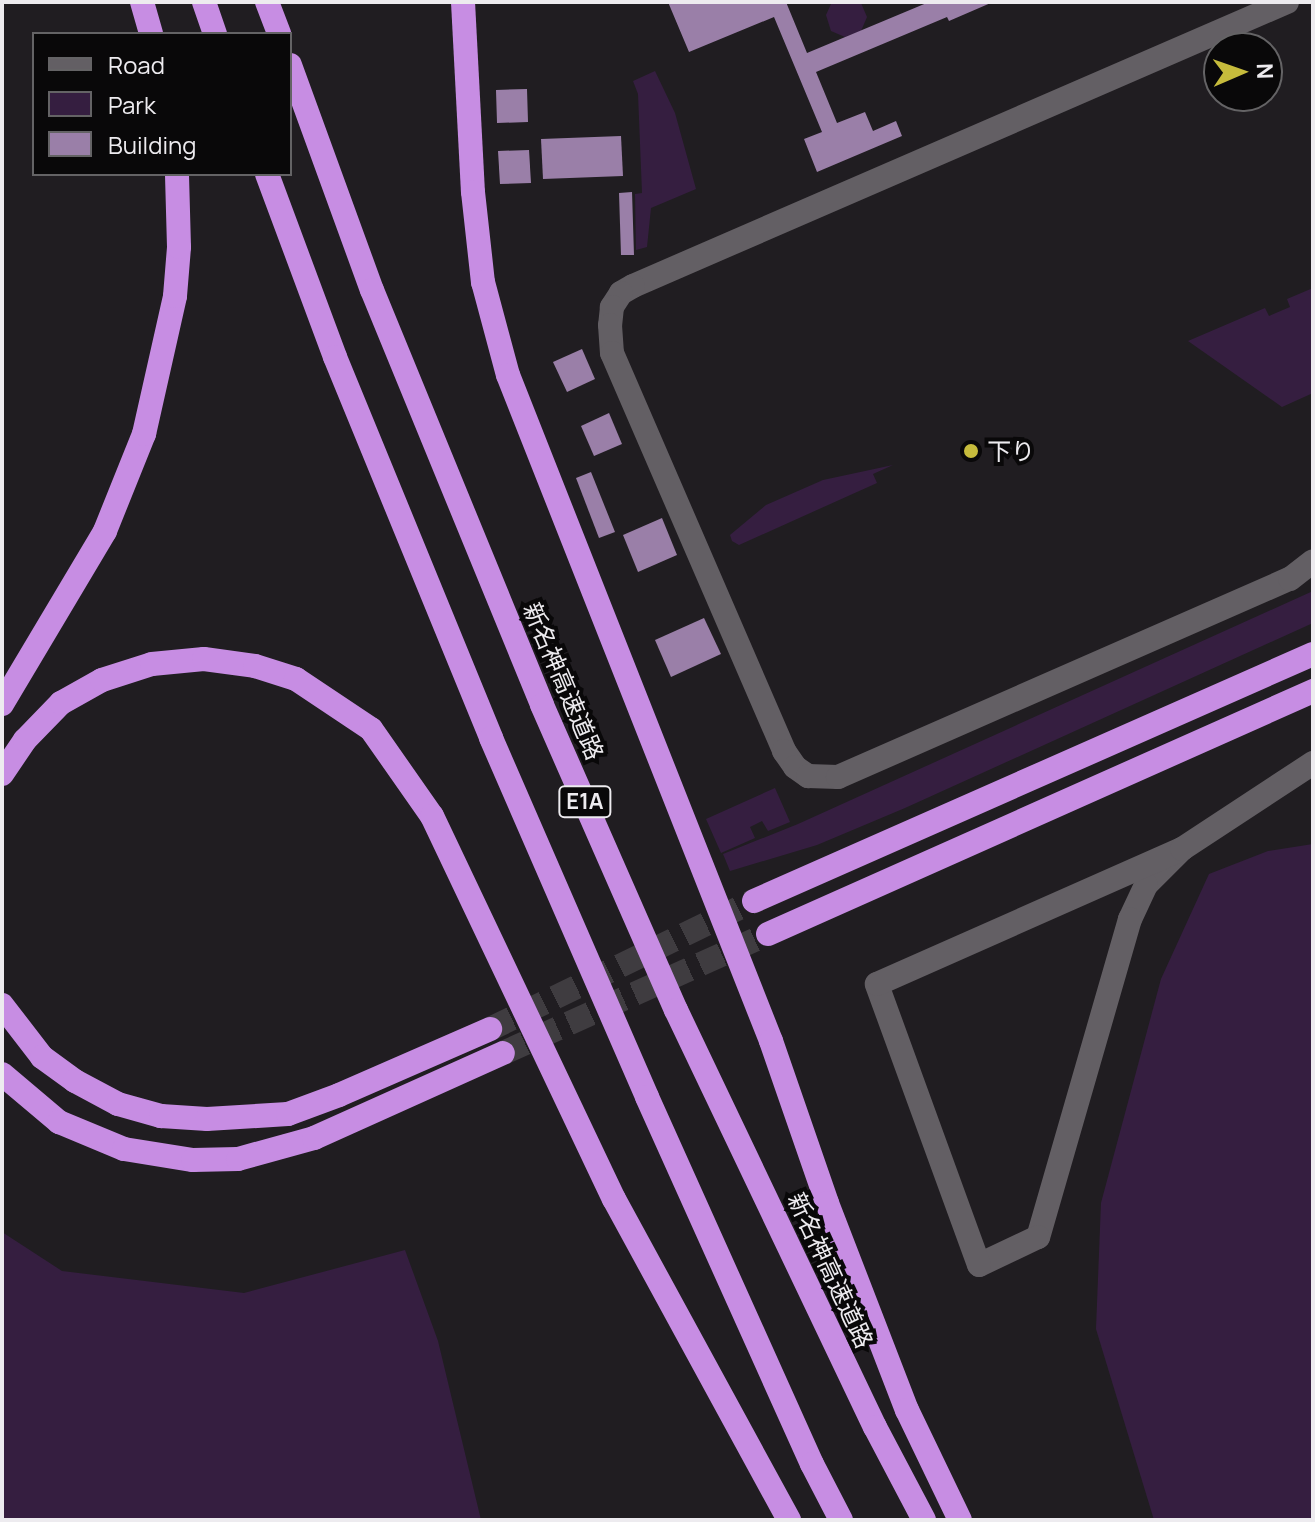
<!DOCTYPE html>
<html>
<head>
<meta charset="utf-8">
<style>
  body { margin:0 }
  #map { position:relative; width:1315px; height:1522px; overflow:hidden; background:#201d21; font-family:Manrope,"Noto Sans JP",sans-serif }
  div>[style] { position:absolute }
  .green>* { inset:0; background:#351e40 }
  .building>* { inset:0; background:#9a7fa8 }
  .highway-tunnel>* { height:24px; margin-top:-12px; transform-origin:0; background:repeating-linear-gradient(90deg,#3f3c40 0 24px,transparent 0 36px) }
  .minor>* { height:24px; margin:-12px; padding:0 12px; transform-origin:12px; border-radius:12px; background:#635f64 }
  .highway>* { height:24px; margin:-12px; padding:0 12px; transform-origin:12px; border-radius:12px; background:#c78de3 }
  .dots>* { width:22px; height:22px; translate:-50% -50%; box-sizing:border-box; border:4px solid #090809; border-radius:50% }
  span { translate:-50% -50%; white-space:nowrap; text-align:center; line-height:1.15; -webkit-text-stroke:8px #090809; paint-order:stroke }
  .shield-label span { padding:2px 6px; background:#090809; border:2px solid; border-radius:6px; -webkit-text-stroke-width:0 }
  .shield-label { font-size:22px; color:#edebef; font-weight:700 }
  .poi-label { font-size:24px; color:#edebef }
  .left { translate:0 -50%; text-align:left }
  .street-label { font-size:24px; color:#edebef }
  .frame { position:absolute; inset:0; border:4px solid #edebef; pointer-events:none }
  .legend { position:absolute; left:32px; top:32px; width:260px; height:144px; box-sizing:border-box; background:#090809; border:2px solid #646365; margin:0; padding:10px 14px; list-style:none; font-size:24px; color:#edebef }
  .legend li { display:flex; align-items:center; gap:16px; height:40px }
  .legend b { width:40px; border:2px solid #646365 }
  .north { position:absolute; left:1203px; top:32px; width:80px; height:80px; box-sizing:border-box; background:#090809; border:2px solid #646365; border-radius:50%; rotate:88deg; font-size:22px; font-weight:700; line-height:32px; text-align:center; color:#edebef }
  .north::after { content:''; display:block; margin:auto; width:28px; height:36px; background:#c6bb3c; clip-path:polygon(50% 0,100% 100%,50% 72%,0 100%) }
</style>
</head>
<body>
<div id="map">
  <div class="green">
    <div style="clip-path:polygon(861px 3px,867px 17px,861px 31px,845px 37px,831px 31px,826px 15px,831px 4px)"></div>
    <div style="clip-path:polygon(655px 71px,675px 113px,696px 189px,651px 208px,647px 247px,636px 250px,635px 194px,642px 193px,638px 94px,633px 81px)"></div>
    <div style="clip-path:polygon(1313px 288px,1313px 393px,1282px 407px,1188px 341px,1265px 308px,1269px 316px,1290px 307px,1287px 299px)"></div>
    <div style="clip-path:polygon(893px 465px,873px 474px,877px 483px,739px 545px,732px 541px,730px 535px,766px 505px,823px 480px)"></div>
    <div style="clip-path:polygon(1313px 591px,1313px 623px,905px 808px,817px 845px,730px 871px,723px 854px,798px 824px)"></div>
    <div style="clip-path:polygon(775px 788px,790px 822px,768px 831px,762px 821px,750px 827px,755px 838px,721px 853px,706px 819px)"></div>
    <div style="clip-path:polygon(1313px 844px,1313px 1520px,1154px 1520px,1096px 1329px,1101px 1203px,1161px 979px,1209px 874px,1268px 851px)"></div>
    <div style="clip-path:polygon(2px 1232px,62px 1271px,244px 1293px,405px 1250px,438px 1341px,481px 1520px,2px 1520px)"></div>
  </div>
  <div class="building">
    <div style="clip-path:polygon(668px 2px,786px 2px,807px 53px,929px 2px,993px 2px,949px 21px,947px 17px,816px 72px,837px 123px,865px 112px,873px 131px,896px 121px,902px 136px,817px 172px,804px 139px,822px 132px,774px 17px,689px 52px)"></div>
    <div style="clip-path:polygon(527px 89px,528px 122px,497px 123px,496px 90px)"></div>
    <div style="clip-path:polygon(621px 136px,623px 176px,543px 179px,541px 139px)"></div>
    <div style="clip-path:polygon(529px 150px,531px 183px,500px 184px,498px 151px)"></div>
    <div style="clip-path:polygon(632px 192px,634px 255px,621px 255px,619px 193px)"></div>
    <div style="clip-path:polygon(582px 349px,595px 379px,567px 392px,553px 362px)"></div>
    <div style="clip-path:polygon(609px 413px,622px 444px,594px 456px,581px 426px)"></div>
    <div style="clip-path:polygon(591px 472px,615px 532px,599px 538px,576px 478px)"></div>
    <div style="clip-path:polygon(662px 518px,677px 555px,638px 572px,623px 535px)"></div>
    <div style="clip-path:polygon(704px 618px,721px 654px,671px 677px,655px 640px)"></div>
  </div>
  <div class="highway-tunnel">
    <div style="left:490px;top:1029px;width:293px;rotate:-25.9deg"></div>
    <div style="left:503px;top:1053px;width:290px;rotate:-24.2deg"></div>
  </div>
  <div class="minor">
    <div style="left:1287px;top:2px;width:713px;rotate:156.53deg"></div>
    <div style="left:633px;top:286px;width:14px;rotate:150deg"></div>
    <div style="left:621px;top:293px;width:17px;rotate:123deg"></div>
    <div style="left:612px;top:307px;width:18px;rotate:96deg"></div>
    <div style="left:610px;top:325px;width:28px;rotate:86deg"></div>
    <div style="left:612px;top:353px;width:434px;rotate:66.6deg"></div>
    <div style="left:784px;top:751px;width:19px;rotate:55deg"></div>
    <div style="left:795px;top:767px;width:16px;rotate:35deg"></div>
    <div style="left:808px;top:776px;width:30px;rotate:2deg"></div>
    <div style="left:838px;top:777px;width:493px;rotate:-23.7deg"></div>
    <div style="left:1290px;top:579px;width:29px;rotate:-38deg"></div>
    <div style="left:1182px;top:849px;width:51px;rotate:135deg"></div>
    <div style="left:1146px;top:885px;width:38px;rotate:115deg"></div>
    <div style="left:1130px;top:919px;width:331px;rotate:106.1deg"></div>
    <div style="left:1038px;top:1237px;width:65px;rotate:154.6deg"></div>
    <div style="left:979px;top:1265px;width:299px;rotate:-110deg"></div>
    <div style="left:877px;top:984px;width:334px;rotate:-23.9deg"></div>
    <div style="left:1182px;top:849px;width:157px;rotate:-33.3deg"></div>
  </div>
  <div class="highway">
    <div style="left:142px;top:2px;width:33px;rotate:74deg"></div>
    <div style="left:204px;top:2px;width:34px;rotate:71deg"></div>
    <div style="left:267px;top:2px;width:34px;rotate:69deg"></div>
    <div style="left:463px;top:2px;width:190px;rotate:87deg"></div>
    <div style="left:473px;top:192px;width:91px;rotate:83.7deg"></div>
    <div style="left:483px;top:282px;width:96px;rotate:75deg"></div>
    <div style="left:508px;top:375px;width:716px;rotate:68.45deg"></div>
    <div style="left:771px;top:1041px;width:171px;rotate:70.9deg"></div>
    <div style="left:827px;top:1203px;width:222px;rotate:68.9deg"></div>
    <div style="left:907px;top:1410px;width:122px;rotate:64.3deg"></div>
    <div style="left:290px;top:65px;width:239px;rotate:70deg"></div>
    <div style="left:372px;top:290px;width:448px;rotate:67.7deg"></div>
    <div style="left:542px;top:705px;width:333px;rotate:66.3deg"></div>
    <div style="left:676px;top:1010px;width:462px;rotate:64.5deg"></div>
    <div style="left:875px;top:1427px;width:105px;rotate:62.2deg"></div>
    <div style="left:267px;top:174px;width:195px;rotate:69.6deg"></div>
    <div style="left:335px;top:357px;width:412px;rotate:67.7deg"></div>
    <div style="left:491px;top:738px;width:391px;rotate:66.5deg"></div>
    <div style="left:647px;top:1097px;width:402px;rotate:65.8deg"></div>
    <div style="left:812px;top:1464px;width:63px;rotate:62.6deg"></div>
    <div style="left:2px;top:704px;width:201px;rotate:-59.2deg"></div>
    <div style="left:105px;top:531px;width:105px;rotate:-68.1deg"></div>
    <div style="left:144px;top:434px;width:141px;rotate:-77.3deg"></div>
    <div style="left:175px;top:296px;width:49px;rotate:-85.3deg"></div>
    <div style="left:179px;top:247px;width:73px;rotate:-91.6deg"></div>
    <div style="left:2px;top:774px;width:41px;rotate:-55.9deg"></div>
    <div style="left:25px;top:740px;width:52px;rotate:-45.8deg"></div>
    <div style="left:61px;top:703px;width:47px;rotate:-29.3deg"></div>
    <div style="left:102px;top:680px;width:52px;rotate:-17.7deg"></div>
    <div style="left:152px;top:664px;width:52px;rotate:-5.5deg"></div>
    <div style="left:204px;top:659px;width:51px;rotate:7.8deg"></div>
    <div style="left:255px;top:666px;width:43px;rotate:17.6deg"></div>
    <div style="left:296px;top:679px;width:90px;rotate:33.7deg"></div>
    <div style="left:371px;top:729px;width:106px;rotate:55deg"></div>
    <div style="left:432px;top:816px;width:424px;rotate:64.6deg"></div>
    <div style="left:614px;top:1199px;width:366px;rotate:61.4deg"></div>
    <div style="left:754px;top:901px;width:611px;rotate:-23.84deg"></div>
    <div style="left:768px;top:934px;width:597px;rotate:-24.03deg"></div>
    <div style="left:2px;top:1005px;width:66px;rotate:52.4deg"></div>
    <div style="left:42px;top:1057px;width:41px;rotate:36deg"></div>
    <div style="left:75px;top:1081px;width:49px;rotate:28.1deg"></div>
    <div style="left:118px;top:1104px;width:45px;rotate:15.6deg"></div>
    <div style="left:161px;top:1116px;width:46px;rotate:3.7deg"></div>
    <div style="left:207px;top:1119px;width:81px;rotate:-3.5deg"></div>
    <div style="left:288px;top:1114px;width:54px;rotate:-20.4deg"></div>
    <div style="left:339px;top:1095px;width:165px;rotate:-23.6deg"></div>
    <div style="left:2px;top:1074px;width:75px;rotate:40.1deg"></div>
    <div style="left:59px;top:1122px;width:70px;rotate:22.6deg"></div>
    <div style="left:124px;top:1149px;width:70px;rotate:9.1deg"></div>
    <div style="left:193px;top:1160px;width:45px;rotate:-1.3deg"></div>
    <div style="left:238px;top:1159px;width:79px;rotate:-15.4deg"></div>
    <div style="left:314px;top:1138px;width:207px;rotate:-24.2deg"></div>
  </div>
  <div class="dots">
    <div style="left:971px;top:451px;background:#c6bb3c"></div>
  </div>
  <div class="shield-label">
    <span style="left:585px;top:802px">E1A</span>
  </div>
  <div class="poi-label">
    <span class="left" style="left:987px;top:451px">下り</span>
  </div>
  <div class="street-label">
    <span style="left:564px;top:681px;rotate:67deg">新名神高速道路</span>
    <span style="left:831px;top:1270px;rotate:65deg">新名神高速道路</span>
  </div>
  <div class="frame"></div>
  <ul class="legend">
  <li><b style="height:10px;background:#635f64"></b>Road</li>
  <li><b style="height:22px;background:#351e40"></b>Park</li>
  <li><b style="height:22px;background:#9a7fa8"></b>Building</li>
  </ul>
  <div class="north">N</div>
</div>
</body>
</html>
